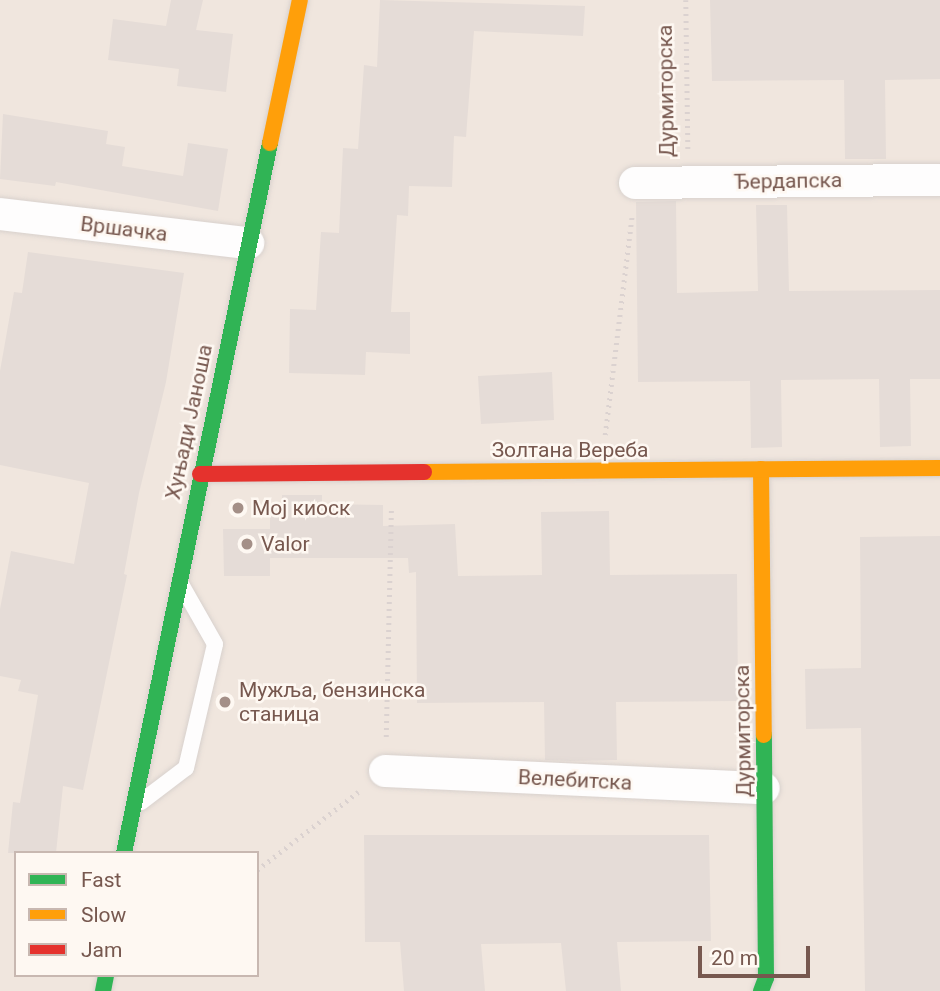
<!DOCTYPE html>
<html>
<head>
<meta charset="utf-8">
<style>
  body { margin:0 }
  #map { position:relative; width:940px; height:991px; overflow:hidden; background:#f8f4f0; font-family:Roboto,sans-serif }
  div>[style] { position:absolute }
  .residential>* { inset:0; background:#f0e6de }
  .building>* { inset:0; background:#e5dcd7 }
  .path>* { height:4.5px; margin-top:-2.25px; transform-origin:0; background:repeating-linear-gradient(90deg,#dbd2d0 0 2px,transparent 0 7px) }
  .roads { filter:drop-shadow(0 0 2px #d8d1cd) drop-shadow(0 0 2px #d8d1cd) }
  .lane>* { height:16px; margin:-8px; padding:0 8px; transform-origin:8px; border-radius:8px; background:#fefdfd }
  .street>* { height:32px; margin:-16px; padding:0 16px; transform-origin:16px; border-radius:16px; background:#fefdfd }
  .fast>* { height:16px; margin:-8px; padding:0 8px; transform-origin:8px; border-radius:8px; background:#30b455 }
  .slow>* { height:16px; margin:-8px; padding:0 8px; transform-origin:8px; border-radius:8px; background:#ff9f0a }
  .jam>* { height:16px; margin:-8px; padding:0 8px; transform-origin:8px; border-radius:8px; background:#e5322d }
  .dots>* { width:19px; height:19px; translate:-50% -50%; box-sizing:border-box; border:4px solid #fef8f2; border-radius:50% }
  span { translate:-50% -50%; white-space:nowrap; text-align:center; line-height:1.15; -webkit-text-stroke:5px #fef8f2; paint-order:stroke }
  .street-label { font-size:21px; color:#77584f }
  .poi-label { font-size:21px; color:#77584f }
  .left { translate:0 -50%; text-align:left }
  .legend { position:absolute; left:14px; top:851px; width:245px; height:126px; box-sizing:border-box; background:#fef8f2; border:2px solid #c8b8b1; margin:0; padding:9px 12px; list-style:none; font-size:21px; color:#77584f }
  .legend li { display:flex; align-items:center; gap:14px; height:35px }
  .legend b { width:35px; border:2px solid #c8b8b1 }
  .scale { position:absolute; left:698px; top:946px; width:112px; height:32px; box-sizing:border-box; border:4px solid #77584f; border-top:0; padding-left:9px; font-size:21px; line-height:24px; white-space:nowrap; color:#77584f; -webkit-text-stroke:5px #fef8f2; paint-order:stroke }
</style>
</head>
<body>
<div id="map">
  <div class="residential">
    <div style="clip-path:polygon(evenodd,0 0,940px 0,940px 991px,0 991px,0 0,16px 853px,257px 853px,257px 975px,16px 975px,16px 853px)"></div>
  </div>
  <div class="building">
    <div style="clip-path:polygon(171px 0,203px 0,196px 30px,233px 34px,226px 92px,177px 86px,179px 69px,108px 60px,113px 19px,166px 26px)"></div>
    <div style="clip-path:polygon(380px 0,585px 6px,583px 36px,474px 31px,466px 137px,454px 136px,452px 187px,409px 186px,408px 216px,397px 215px,391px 312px,410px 312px,410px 354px,366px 352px,365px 375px,289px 373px,290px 309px,316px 310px,321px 232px,339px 233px,343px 148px,358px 149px,364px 65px,377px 67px)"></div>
    <div style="clip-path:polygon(710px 0,940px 0,940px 79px,885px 80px,886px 159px,845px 159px,844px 80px,712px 81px)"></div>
    <div style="clip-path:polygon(3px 114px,108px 131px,106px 144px,125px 147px,122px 166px,183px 176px,188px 143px,228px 149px,218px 211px,56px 182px,55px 186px,0 179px)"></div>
    <div style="clip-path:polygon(676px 201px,677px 293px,758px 291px,756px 205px,787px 205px,789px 291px,940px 290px,940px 379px,910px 379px,911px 446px,880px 447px,879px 379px,781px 380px,782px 447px,751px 448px,750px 381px,638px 382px,636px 202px)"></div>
    <div style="clip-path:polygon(28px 252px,184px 273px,166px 382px,139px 493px,124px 574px,127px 575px,83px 790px,63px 786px,56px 853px,8px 853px,13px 802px,20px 803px,38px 695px,18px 691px,21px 680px,0 676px,0 609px,11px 551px,74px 564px,89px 483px,0 465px,0 371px,14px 292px,22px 293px)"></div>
    <div style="clip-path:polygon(552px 372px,554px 420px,481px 424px,478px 376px)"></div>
    <div style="clip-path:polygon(282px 495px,322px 495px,322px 504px,383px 505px,383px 526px,455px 524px,458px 576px,542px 575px,541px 512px,609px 511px,610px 575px,737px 574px,738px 701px,616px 702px,617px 760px,570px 761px,545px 760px,544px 702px,417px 703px,416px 572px,409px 573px,408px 558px,270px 558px,270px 576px,224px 576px,223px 529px,270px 529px,270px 506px,282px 505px)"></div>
    <div style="clip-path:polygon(940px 536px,940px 991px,865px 991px,861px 728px,806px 729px,805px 669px,861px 668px,860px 537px)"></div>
    <div style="clip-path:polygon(364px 835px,709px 835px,711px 941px,617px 942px,621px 991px,566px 991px,561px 943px,481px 944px,485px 991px,404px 991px,400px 942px,365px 942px)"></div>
  </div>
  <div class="path">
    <div style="left:686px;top:0;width:149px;rotate:89.2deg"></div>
    <div style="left:605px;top:435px;width:223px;rotate:-83deg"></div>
    <div style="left:386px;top:737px;width:229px;rotate:-88.7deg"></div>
    <div style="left:257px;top:870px;width:128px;rotate:-37.7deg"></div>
  </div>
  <div class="roads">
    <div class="lane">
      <div style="left:141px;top:802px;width:56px;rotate:-37.1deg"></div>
      <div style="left:186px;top:768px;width:127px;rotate:-76.8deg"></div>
      <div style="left:215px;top:644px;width:67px;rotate:-119.6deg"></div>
    </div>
    <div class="street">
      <div style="left:635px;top:183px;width:305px;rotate:-0.6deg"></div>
      <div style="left:0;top:214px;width:250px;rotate:6.7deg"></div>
      <div style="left:385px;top:771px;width:379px;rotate:2.6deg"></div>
    </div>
    <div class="fast">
      <div style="left:124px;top:853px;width:725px;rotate:-78.38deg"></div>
      <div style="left:103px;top:991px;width:16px;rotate:-79deg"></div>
      <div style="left:761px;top:991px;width:14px;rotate:-69deg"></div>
      <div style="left:766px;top:978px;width:243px;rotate:-90.5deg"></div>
    </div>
    <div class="slow">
      <div style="left:270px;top:143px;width:146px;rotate:-78.2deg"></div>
      <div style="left:761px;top:469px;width:266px;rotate:89.4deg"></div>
      <div style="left:424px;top:472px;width:516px;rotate:-0.44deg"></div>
    </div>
    <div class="jam">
      <div style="left:200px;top:474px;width:224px;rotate:-0.5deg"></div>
    </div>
  </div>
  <div class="dots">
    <div style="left:238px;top:508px;background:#a48f87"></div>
    <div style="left:247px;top:544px;background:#a48f87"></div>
    <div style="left:225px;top:702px;background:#a48f87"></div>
  </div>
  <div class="street-label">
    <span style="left:666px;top:91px;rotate:-91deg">Дурмиторска</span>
    <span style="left:788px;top:181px;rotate:-1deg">Ђердапска</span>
    <span style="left:124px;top:229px;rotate:7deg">Вршачка</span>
    <span style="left:189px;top:422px;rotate:-78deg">Хуњади Јаноша</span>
    <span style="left:570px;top:450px">Золтана Вереба</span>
    <span style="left:743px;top:731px;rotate:-91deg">Дурмиторска</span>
    <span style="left:575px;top:780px;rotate:3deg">Велебитска</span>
  </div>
  <div class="poi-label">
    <span class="left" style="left:252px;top:508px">Мој киоск</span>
    <span class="left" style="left:261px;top:544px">Valor</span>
    <span class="left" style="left:239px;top:702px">Мужља, бензинска<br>станица</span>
  </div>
  <ul class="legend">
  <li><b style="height:9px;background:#30b455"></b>Fast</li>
  <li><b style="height:9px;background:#ff9f0a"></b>Slow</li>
  <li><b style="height:9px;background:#e5322d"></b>Jam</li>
  </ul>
  <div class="scale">20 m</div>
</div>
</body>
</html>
